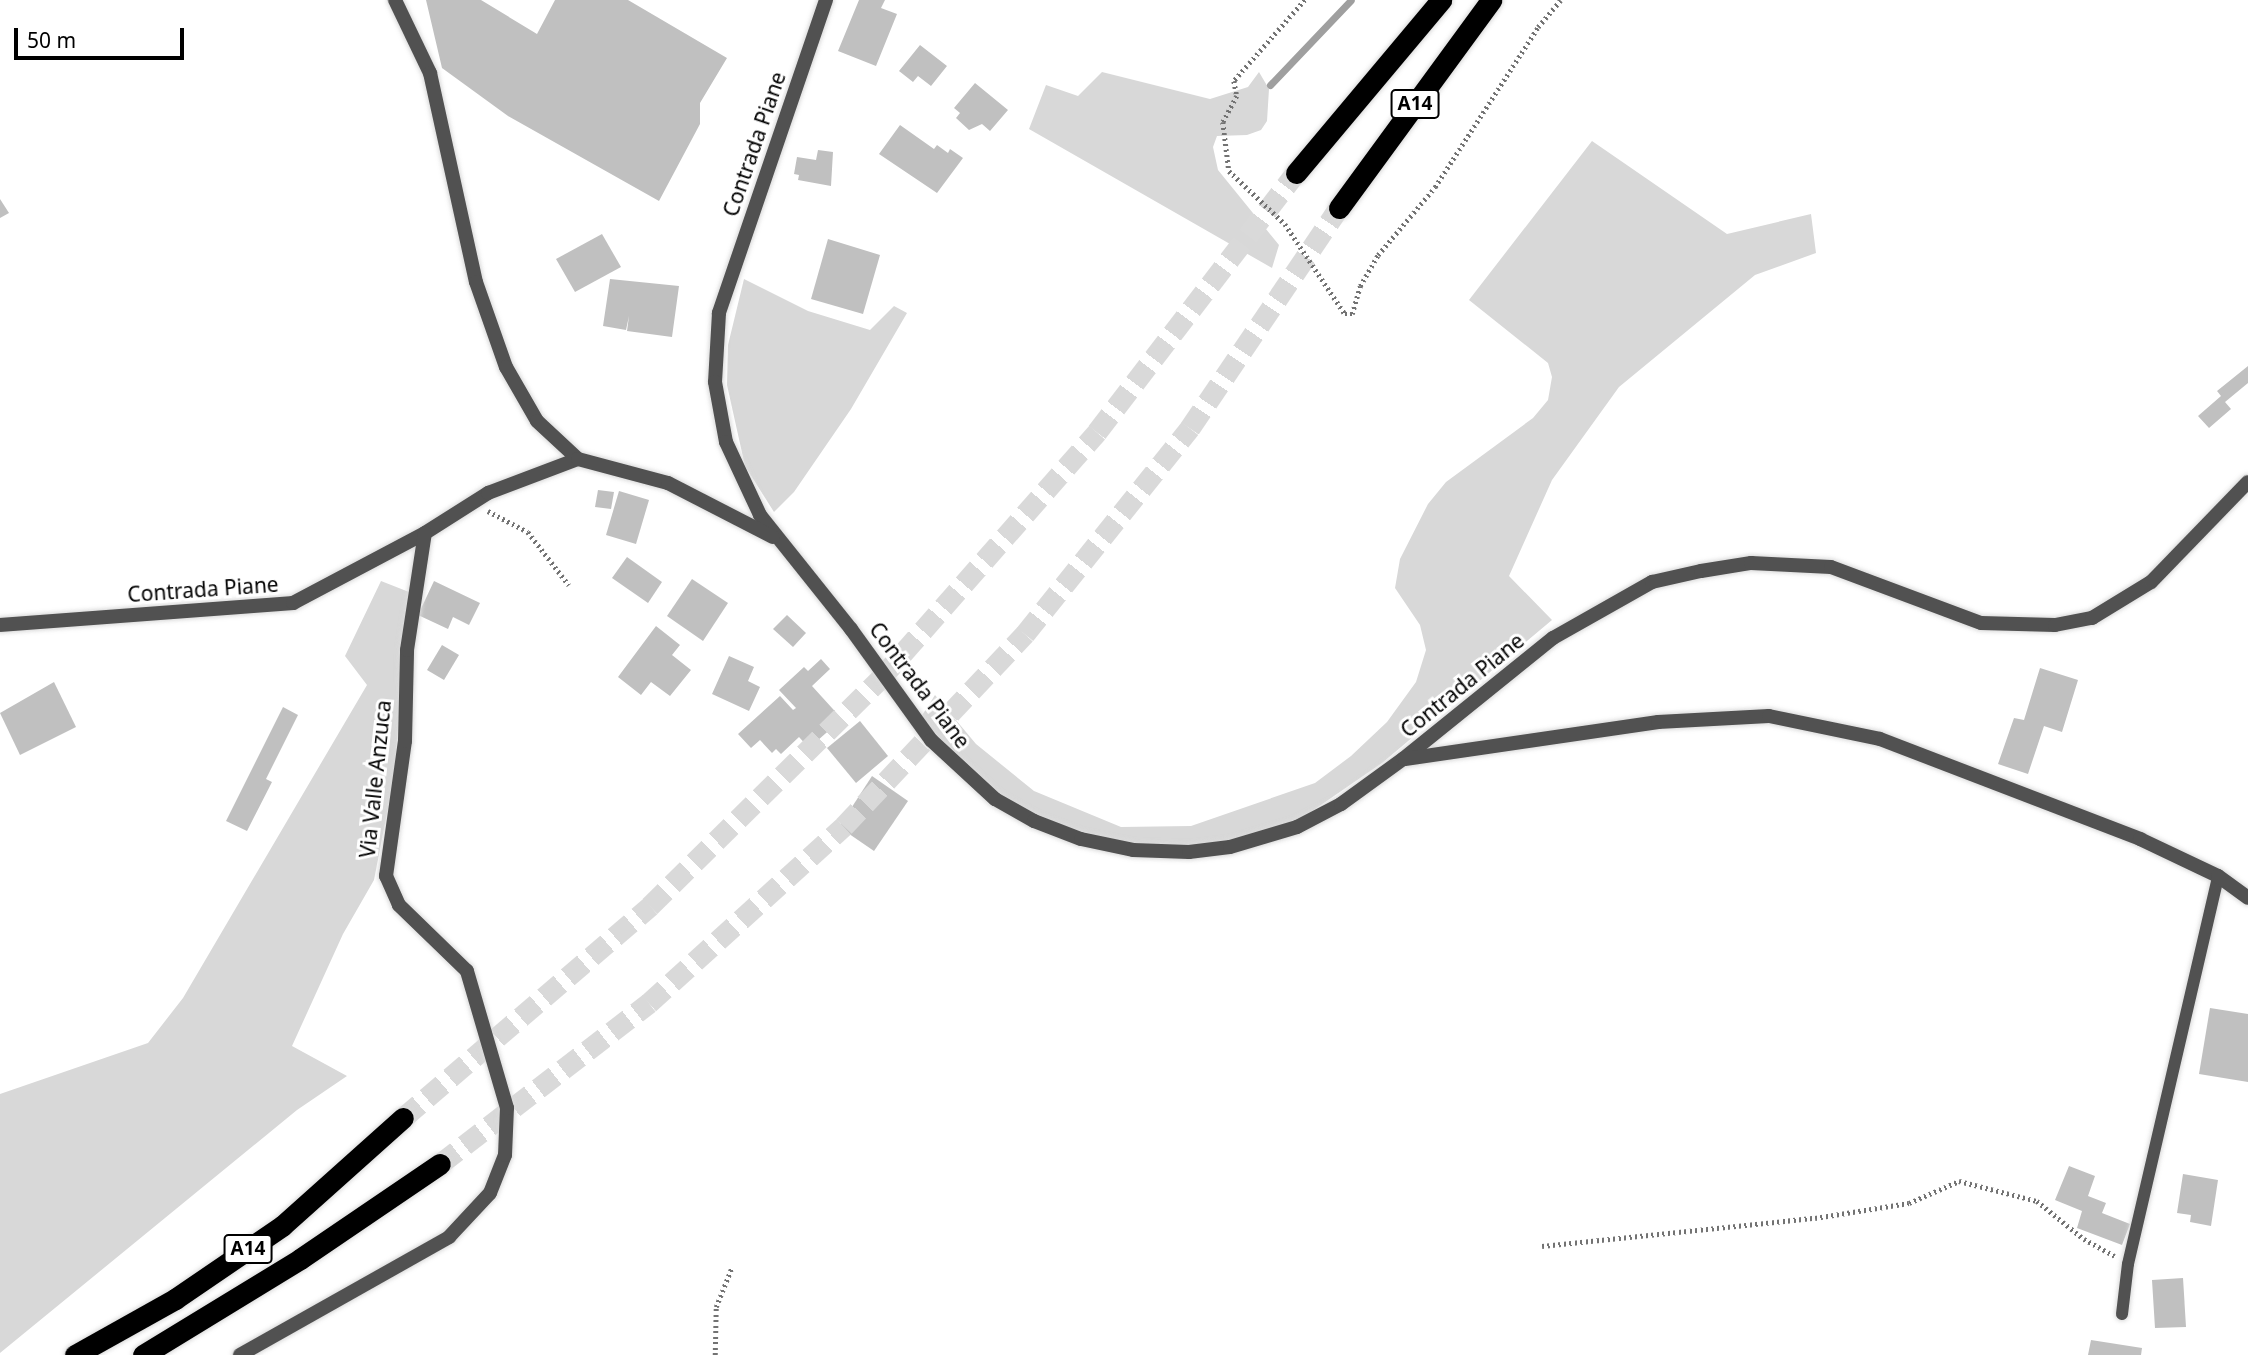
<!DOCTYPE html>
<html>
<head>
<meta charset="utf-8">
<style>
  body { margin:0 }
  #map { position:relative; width:2248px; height:1355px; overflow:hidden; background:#fff; font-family:"Noto Sans",sans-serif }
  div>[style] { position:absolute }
  .green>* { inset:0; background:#d8d8d8 }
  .stream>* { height:7px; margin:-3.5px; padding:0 3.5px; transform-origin:3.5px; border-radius:3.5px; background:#9f9f9f }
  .building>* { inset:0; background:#c0c0c0 }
  .highway-tunnel>* { height:21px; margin-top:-10.5px; transform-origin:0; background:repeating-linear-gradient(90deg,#d9d9d9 0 21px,transparent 0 31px) }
  .path>* { height:4.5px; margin-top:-2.25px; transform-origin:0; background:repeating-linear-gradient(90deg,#737373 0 2px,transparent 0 5.5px) }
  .roads { filter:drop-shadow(0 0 2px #dbdbdb) drop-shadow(0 0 2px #dbdbdb) }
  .lane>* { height:12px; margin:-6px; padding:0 6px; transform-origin:6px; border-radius:6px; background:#515151 }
  .street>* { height:14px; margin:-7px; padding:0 7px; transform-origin:7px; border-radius:7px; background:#515151 }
  .highway>* { height:21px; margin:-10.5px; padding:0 10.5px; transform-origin:10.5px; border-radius:10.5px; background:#000 }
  span { translate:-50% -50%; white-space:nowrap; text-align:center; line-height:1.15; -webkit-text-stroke:6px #fff; paint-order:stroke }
  .shield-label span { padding:2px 5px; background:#fff; border:2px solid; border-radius:5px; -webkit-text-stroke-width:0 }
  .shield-label { font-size:19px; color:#000; font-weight:700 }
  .street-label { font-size:21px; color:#000 }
  .scale { position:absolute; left:14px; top:28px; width:170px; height:32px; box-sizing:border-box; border:4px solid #000; border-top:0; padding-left:9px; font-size:21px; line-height:24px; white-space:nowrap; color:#000; -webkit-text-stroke:5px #fff; paint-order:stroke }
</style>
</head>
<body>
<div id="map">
  <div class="green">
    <div style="clip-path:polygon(1102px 72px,1210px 99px,1248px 87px,1259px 72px,1269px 89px,1267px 121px,1261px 130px,1247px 135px,1217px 136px,1213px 147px,1218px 170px,1279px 245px,1272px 268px,1029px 129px,1046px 85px,1078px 96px)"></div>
    <div style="clip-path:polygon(1592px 141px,1727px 234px,1811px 214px,1816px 253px,1755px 275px,1619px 387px,1552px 480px,1509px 576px,1552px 620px,1382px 763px,1299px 820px,1217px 844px,1155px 847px,1103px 838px,1036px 817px,981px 785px,942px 749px,921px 717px,935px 695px,976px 744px,1034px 791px,1121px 827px,1191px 826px,1315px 783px,1351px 756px,1387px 722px,1416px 682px,1426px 650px,1420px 625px,1395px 588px,1400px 559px,1428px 504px,1446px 482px,1533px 418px,1548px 400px,1552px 377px,1548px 363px,1469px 300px)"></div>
    <div style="clip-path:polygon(744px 279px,808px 311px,870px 330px,894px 306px,907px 313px,851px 409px,794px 492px,774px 512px,745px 466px,727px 385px,728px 345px)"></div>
    <div style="clip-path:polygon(381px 581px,409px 592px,394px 777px,374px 880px,343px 934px,292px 1046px,347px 1076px,297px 1110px,0 1353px,0 1094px,148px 1043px,183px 998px,367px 685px,345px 656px)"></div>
  </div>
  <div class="stream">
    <div style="left:1270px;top:85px;width:117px;rotate:-46.4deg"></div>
  </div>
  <div class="building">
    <div style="clip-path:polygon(426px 0,481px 0,537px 34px,555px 0,628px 0,727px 58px,700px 103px,700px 124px,659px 201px,508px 116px,442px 68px)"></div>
    <div style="clip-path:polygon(859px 0,885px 0,881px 8px,897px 14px,876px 66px,838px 51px)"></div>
    <div style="clip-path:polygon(920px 45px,947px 66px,931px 86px,918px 76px,913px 82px,899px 71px)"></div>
    <div style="clip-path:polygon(975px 83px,1008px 110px,990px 131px,982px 124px,969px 130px,956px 118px,960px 113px,954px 108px)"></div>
    <div style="clip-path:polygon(900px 125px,934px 149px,937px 145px,948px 153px,950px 149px,963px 158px,937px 193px,879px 154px)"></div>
    <div style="clip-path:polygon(818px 150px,833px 152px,831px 186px,798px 180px,799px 175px,794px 174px,797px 157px,816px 160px)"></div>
    <div style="clip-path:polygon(0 199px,9px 213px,0 218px)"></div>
    <div style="clip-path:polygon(602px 234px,621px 267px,575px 292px,556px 259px)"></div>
    <div style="clip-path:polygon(828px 239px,880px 255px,863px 314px,811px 299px)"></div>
    <div style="clip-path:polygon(610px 279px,679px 286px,672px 337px,627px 331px,629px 316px,626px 330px,603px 326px)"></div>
    <div style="clip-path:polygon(2248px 366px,2248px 383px,2225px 402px,2231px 409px,2209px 428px,2198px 416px,2221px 396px,2217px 391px)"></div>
    <div style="clip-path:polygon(598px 490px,614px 492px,611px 509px,595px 507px)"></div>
    <div style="clip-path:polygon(619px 491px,649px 500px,636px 544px,606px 535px)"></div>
    <div style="clip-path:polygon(627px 557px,662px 582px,648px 603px,612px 578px)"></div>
    <div style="clip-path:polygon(692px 579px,728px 603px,703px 641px,667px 616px)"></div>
    <div style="clip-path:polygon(434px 581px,480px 603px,469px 625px,453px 617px,448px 629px,418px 615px)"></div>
    <div style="clip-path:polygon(787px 615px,806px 633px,793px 647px,773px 629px)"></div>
    <div style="clip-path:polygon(656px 626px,680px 645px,672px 655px,691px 670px,670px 696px,651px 682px,641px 695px,618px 677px)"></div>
    <div style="clip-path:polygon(442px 645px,459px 655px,444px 680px,427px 670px)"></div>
    <div style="clip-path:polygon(729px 656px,754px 667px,748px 681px,760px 687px,749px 711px,712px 694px)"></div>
    <div style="clip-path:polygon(821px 659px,830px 669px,812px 686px,842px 719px,809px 748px,799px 737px,781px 754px,776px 749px,772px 753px,760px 740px,751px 748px,738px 734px,780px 696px,793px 710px,796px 708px,779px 690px,804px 667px,808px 671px)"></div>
    <div style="clip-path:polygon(2040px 668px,2078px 680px,2062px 732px,2044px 726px,2028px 774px,1998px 764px,2014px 718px,2024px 720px)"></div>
    <div style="clip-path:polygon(54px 682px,76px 727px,20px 755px,0 713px)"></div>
    <div style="clip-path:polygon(283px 707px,298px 715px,266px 779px,272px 782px,247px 831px,226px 821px)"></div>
    <div style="clip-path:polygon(860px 721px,888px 756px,856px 783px,827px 748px)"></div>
    <div style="clip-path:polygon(872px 776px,908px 801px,874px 851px,839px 827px)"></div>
    <div style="clip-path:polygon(2210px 1008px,2248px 1014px,2248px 1082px,2199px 1074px)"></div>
    <div style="clip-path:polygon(2069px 1166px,2095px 1176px,2088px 1196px,2106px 1203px,2102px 1213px,2130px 1224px,2122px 1245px,2077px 1228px,2082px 1211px,2055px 1200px)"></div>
    <div style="clip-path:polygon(2183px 1174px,2218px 1180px,2211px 1226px,2190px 1222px,2191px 1215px,2177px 1213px)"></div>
    <div style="clip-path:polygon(2183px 1278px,2186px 1327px,2155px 1328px,2152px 1280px)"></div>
    <div style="clip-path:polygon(2091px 1340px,2142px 1348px,2141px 1355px,2088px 1355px)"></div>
  </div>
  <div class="highway-tunnel">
    <div style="left:403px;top:1118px;width:326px;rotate:-40.6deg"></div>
    <div style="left:650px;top:906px;width:326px;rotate:-44.6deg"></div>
    <div style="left:882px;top:677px;width:326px;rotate:-48.7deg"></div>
    <div style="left:1097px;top:432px;width:327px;rotate:-52.5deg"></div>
    <div style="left:440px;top:1164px;width:264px;rotate:-37.6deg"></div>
    <div style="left:649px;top:1003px;width:263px;rotate:-42.2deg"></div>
    <div style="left:844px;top:826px;width:264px;rotate:-46.7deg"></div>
    <div style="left:1025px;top:634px;width:264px;rotate:-51.3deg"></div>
    <div style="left:1190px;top:428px;width:266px;rotate:-55.9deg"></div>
  </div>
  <div class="path">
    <div style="left:1305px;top:0;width:108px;rotate:131.2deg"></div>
    <div style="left:1234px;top:81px;width:15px;rotate:79deg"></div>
    <div style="left:1237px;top:96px;width:30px;rotate:118deg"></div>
    <div style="left:1223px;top:122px;width:49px;rotate:83deg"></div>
    <div style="left:1229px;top:171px;width:77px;rotate:43.4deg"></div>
    <div style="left:1285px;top:224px;width:108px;rotate:56.3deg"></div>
    <div style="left:1345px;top:314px;width:7px"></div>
    <div style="left:1352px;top:314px;width:29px;rotate:-74deg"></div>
    <div style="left:1360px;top:286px;width:36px;rotate:-60deg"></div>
    <div style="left:1378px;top:255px;width:89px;rotate:-50deg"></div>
    <div style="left:1435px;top:187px;width:190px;rotate:-57.2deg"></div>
    <div style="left:1538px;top:27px;width:35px;rotate:-50deg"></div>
    <div style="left:488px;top:511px;width:45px;rotate:27.7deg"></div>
    <div style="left:528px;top:532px;width:67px;rotate:52.3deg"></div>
    <div style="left:1542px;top:1246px;width:274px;rotate:-5.9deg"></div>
    <div style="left:1815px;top:1218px;width:95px;rotate:-9.1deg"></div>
    <div style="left:1909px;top:1203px;width:55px;rotate:-23.7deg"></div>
    <div style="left:1959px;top:1181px;width:81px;rotate:14.4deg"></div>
    <div style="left:2037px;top:1201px;width:60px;rotate:39deg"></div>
    <div style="left:2084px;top:1239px;width:35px;rotate:29deg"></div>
    <div style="left:715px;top:1355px;width:48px;rotate:-88.8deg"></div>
    <div style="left:716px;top:1307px;width:43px;rotate:-68.2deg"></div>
  </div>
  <div class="roads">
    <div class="lane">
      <div style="left:2122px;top:1314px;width:50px;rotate:-83.2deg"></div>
      <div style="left:2128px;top:1264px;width:398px;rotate:-76.9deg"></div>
    </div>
    <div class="street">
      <div style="left:395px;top:0;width:81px;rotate:64.4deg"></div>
      <div style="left:430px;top:73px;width:214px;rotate:77.6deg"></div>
      <div style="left:476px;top:282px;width:90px;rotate:70.6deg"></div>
      <div style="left:506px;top:367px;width:62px;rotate:60.1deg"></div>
      <div style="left:537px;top:421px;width:56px;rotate:42.8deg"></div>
      <div style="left:826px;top:0;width:331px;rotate:108.9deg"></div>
      <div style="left:719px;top:313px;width:69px;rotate:93.3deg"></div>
      <div style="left:715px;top:382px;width:61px;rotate:79.6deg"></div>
      <div style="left:726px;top:442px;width:81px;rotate:65deg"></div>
      <div style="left:760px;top:515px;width:146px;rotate:51.4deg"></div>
      <div style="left:851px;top:629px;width:137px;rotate:54.2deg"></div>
      <div style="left:931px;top:740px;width:87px;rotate:42.7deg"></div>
      <div style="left:995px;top:799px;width:45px;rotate:29.4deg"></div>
      <div style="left:1034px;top:821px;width:50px;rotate:21deg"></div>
      <div style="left:1081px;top:839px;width:53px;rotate:11.9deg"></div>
      <div style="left:1133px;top:850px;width:56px;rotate:2deg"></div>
      <div style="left:1189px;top:852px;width:41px;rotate:-7deg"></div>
      <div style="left:1230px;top:847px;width:70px;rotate:-16.6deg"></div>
      <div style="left:1297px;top:827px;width:50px;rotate:-27.6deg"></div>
      <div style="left:1341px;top:804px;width:77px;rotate:-36deg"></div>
      <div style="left:1403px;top:759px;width:193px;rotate:-38.9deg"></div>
      <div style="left:1553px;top:638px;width:114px;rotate:-29.5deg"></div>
      <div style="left:1652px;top:582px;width:50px;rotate:-12.7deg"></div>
      <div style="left:1701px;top:571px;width:51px;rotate:-9.1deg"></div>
      <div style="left:1751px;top:563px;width:80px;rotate:2.9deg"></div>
      <div style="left:1831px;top:567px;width:160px;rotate:20.5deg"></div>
      <div style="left:1981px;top:623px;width:74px;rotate:1.5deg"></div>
      <div style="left:2055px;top:625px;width:38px;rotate:-11deg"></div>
      <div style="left:2092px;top:618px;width:69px;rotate:-31.4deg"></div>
      <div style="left:2151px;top:582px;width:139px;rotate:-45.9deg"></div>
      <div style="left:0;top:625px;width:294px;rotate:-4.3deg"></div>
      <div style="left:293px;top:603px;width:149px;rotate:-27.9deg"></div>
      <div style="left:425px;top:533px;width:75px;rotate:-32.4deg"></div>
      <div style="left:488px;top:493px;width:96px;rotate:-20.7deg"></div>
      <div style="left:578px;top:459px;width:93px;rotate:14.9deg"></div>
      <div style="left:668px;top:483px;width:118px;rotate:27.2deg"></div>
      <div style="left:1405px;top:759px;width:256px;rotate:-8.3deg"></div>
      <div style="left:1658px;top:722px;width:111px;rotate:-3.1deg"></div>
      <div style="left:1769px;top:716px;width:113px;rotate:11.7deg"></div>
      <div style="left:1880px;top:739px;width:279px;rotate:21deg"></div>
      <div style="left:2140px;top:839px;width:86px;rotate:25.4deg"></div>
      <div style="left:2218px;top:876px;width:37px;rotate:36deg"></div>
      <div style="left:240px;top:1355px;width:240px;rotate:-29.4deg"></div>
      <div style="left:449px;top:1237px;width:60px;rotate:-47deg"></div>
      <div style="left:490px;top:1193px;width:41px;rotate:-68.5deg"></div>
      <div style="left:505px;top:1155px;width:47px;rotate:-87.6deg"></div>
      <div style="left:507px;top:1108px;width:143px;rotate:-106.3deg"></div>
      <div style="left:467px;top:971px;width:95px;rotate:-135.9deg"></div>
      <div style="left:399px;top:905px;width:32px;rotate:-114deg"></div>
      <div style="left:386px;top:876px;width:136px;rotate:-82deg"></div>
      <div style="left:405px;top:741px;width:91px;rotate:-88.7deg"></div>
      <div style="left:407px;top:650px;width:118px;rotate:-81.3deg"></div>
    </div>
    <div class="highway">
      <div style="left:1296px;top:173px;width:226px;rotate:-50deg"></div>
      <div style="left:1339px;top:208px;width:258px;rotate:-53.8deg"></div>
      <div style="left:75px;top:1355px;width:115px;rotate:-29.2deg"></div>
      <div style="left:175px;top:1299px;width:130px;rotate:-34.3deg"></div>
      <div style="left:282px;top:1226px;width:162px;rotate:-41.8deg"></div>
      <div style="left:143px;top:1355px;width:184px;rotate:-31.4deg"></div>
      <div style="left:300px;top:1259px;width:169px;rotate:-34.2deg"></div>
    </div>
  </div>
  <div class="shield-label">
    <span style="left:1415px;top:104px">A14</span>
    <span style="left:248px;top:1249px">A14</span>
  </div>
  <div class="street-label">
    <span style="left:754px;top:144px;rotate:-71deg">Contrada Piane</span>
    <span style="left:203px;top:589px;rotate:-4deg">Contrada Piane</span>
    <span style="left:920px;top:685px;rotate:53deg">Contrada Piane</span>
    <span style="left:1462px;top:685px;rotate:-39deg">Contrada Piane</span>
    <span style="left:375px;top:779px;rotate:-84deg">Via Valle Anzuca</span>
  </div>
  <div class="scale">50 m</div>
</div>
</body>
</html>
